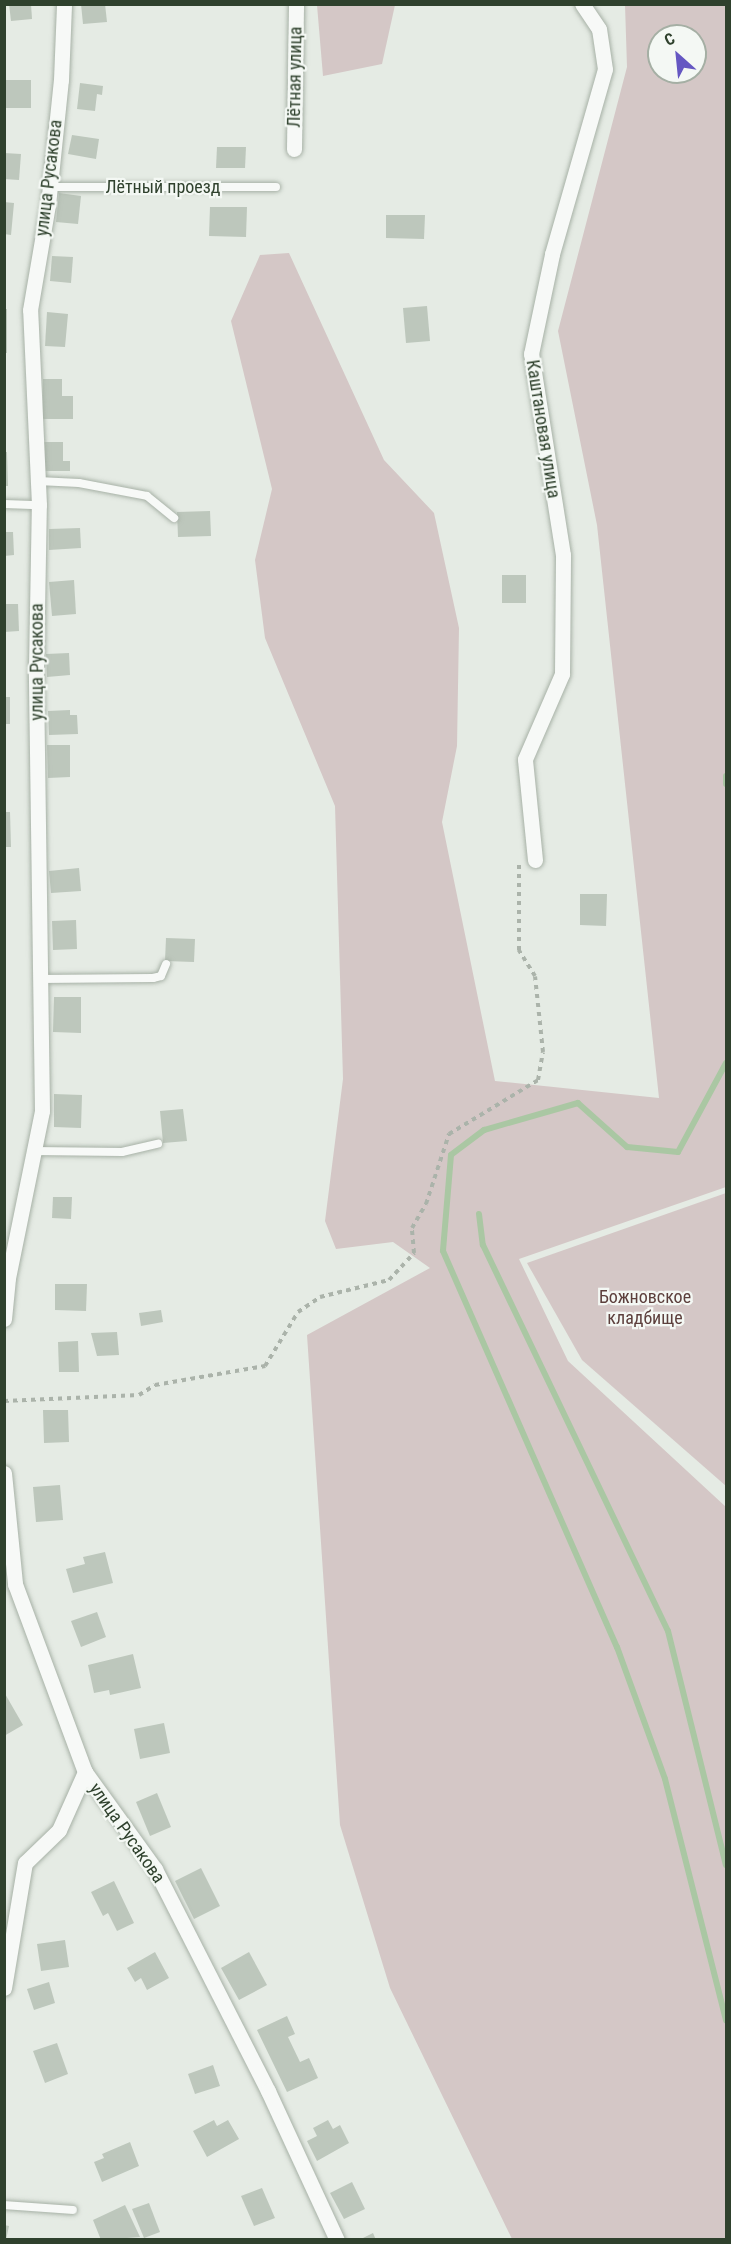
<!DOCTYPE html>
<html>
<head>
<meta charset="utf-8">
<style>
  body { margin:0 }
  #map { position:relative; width:731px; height:2244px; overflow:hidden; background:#e5ebe4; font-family:"Roboto Condensed",sans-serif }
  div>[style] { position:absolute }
  .green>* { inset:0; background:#d4c7c6 }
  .stream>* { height:6px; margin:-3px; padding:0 3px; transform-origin:3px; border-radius:3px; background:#aac7a3 }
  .building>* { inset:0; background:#bdc7bc }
  .path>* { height:4px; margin-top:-2px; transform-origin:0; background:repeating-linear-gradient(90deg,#abb3aa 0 4.5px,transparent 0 9px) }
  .roads { filter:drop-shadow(0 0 2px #a7b1a6) drop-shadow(0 0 2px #a7b1a6) }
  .lane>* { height:8px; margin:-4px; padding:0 4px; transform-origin:4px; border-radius:4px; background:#f7f9f7 }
  .street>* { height:15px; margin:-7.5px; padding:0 7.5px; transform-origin:7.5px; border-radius:7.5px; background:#f7f9f7 }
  span { translate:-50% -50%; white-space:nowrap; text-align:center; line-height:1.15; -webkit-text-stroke:4.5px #f4f8f4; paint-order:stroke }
  .street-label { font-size:18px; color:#2f412d }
  .park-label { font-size:18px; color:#5c3f3c }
  .frame { position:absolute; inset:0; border:6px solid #2f412d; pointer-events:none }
  .north { position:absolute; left:647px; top:24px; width:60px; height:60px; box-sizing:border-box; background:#f4f8f4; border:2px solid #a5afa4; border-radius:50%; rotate:333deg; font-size:16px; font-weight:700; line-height:24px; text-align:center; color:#2f412d }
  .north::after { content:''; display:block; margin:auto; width:21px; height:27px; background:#6557c2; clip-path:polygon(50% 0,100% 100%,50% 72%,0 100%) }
</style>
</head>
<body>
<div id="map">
  <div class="green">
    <div style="clip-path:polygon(317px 5px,395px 5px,382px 64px,323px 76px)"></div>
    <div style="clip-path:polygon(evenodd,625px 5px,726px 5px,726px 1187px,519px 1259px,568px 1361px,726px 1507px,726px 2239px,512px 2239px,390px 1988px,340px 1825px,307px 1335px,430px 1268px,393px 1242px,336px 1249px,325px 1221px,343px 1079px,335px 806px,265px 638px,255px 560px,272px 489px,231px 321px,260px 255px,289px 253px,384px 460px,434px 513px,459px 628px,457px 746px,442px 822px,495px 1081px,659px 1098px,597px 525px,558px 331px,627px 67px,625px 5px,659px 36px,695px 36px,695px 72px,659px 72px,659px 36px)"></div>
    <div style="clip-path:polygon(726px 1193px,726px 1486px,582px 1360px,527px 1263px)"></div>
  </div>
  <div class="stream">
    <div style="left:726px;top:776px;width:8px;rotate:90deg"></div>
    <div style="left:726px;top:1063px;width:101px;rotate:118.3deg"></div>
    <div style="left:678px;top:1152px;width:51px;rotate:-174.4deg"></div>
    <div style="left:627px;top:1147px;width:66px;rotate:-138.1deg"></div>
    <div style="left:578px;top:1103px;width:98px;rotate:164deg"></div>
    <div style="left:484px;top:1130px;width:41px;rotate:142.9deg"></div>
    <div style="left:451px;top:1155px;width:96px;rotate:94.8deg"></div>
    <div style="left:443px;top:1251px;width:433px;rotate:66.3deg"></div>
    <div style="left:617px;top:1647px;width:140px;rotate:70deg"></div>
    <div style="left:665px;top:1779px;width:249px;rotate:75.8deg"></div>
    <div style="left:479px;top:1214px;width:31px;rotate:83deg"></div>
    <div style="left:483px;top:1245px;width:428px;rotate:64.4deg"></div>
    <div style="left:668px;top:1631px;width:241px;rotate:76.1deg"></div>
  </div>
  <div class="building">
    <div style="clip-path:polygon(9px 4px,31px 4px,32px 19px,11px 21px)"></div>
    <div style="clip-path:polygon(81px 4px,105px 4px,107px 22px,83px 24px)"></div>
    <div style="clip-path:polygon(4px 80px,31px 80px,31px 108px,6px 108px)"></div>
    <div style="clip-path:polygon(80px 83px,103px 86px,102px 95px,97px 94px,95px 111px,77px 109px)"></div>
    <div style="clip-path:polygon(72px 135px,99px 139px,96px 159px,68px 154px)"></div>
    <div style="clip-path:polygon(217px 147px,246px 147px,245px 168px,216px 168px)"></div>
    <div style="clip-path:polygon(4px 153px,21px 154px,19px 180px,4px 179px)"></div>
    <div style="clip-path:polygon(59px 193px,81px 196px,78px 224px,56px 222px)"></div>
    <div style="clip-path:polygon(4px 202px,14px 203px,11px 235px,4px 234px)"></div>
    <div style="clip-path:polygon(210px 207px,247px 207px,246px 237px,209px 236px)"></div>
    <div style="clip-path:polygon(386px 215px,425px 215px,424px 239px,386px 238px)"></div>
    <div style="clip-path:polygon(52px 256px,73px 257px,71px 283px,50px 281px)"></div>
    <div style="clip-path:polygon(427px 306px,430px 341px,406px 343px,403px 308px)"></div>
    <div style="clip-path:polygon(4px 309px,7px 309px,7px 353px,4px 353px)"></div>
    <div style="clip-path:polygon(47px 312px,68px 314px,65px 347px,45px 346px)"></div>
    <div style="clip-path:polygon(43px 379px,62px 379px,62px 396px,73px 396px,73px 419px,43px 419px)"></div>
    <div style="clip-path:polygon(43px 442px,63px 442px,63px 461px,70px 461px,70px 471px,43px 471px)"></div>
    <div style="clip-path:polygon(4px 452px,7px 452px,8px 486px,4px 486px)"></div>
    <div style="clip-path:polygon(210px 511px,211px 536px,178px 537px,177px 512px)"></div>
    <div style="clip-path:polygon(80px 528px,81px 548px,49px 550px,49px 529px)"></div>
    <div style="clip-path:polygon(4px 532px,13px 532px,14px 555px,4px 556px)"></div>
    <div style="clip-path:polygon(502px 575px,526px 575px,526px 603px,502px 603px)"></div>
    <div style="clip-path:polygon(74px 580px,76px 614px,52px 616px,49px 582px)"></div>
    <div style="clip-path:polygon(4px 604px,18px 604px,19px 631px,4px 632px)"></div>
    <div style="clip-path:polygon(69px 653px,70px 675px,47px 677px,46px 654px)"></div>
    <div style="clip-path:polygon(4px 697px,10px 697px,10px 724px,4px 724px)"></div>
    <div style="clip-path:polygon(70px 710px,70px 715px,77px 715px,78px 734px,49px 735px,48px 711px)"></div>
    <div style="clip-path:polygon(47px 745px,70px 745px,70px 777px,48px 778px)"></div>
    <div style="clip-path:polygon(4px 812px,10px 812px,11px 847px,4px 847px)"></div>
    <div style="clip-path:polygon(79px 868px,81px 891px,51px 893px,49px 871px)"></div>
    <div style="clip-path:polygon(580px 894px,607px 894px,606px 926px,580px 925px)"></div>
    <div style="clip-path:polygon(76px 920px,77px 949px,53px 950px,52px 921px)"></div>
    <div style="clip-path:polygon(166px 938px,195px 939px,194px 962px,165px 961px)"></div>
    <div style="clip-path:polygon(54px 997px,81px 997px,81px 1033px,53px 1032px)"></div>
    <div style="clip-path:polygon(54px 1094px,82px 1095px,81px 1128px,54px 1127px)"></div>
    <div style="clip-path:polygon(183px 1109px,187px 1141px,163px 1143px,160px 1111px)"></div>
    <div style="clip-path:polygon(53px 1197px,72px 1197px,71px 1219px,52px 1218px)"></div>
    <div style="clip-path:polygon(55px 1284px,87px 1284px,86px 1311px,55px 1310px)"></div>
    <div style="clip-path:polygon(161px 1310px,163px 1322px,141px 1326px,139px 1313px)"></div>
    <div style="clip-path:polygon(117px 1332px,119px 1355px,97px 1356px,91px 1333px)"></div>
    <div style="clip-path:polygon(78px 1341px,79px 1372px,59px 1372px,58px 1342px)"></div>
    <div style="clip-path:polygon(43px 1410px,68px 1410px,69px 1442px,44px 1443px)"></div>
    <div style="clip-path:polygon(60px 1485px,63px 1520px,36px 1522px,33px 1487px)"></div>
    <div style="clip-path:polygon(105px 1552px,113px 1583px,73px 1593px,66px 1569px,85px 1564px,83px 1557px)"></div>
    <div style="clip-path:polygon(97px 1612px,106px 1637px,81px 1647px,71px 1621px)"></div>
    <div style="clip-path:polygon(133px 1654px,141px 1688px,110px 1695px,109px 1690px,94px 1693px,88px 1665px)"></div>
    <div style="clip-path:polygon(4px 1692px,23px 1725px,4px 1736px)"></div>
    <div style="clip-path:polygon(164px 1723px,170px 1753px,140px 1759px,134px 1729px)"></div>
    <div style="clip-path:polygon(157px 1793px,171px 1827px,150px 1836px,136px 1802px)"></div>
    <div style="clip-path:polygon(201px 1868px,220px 1906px,194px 1919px,175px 1881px)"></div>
    <div style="clip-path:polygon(114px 1881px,134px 1923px,117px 1931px,108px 1913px,103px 1916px,91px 1892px)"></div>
    <div style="clip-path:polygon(65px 1940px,69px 1967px,41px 1971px,37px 1944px)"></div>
    <div style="clip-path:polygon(155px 1952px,169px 1978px,147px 1990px,141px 1978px,135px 1982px,127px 1968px)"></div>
    <div style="clip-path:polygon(249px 1952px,267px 1985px,239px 2000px,221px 1968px)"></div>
    <div style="clip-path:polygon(49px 1982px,55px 2003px,34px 2010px,27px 1989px)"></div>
    <div style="clip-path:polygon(287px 2016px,295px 2034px,288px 2037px,300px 2062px,309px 2058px,318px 2078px,287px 2092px,257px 2030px)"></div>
    <div style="clip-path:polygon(57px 2043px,68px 2074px,45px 2083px,33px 2051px)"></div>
    <div style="clip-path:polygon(213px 2065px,220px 2086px,195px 2094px,188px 2074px)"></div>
    <div style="clip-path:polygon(214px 2120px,217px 2126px,228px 2120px,239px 2139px,207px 2157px,193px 2131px)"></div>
    <div style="clip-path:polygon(328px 2120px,333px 2129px,340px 2125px,349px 2143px,317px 2161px,307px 2141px,317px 2136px,313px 2128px)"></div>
    <div style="clip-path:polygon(130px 2142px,139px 2166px,102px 2182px,94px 2162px,104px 2158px,102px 2154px)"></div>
    <div style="clip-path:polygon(352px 2182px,365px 2209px,344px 2219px,330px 2193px)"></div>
    <div style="clip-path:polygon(262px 2188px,275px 2218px,254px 2226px,241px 2196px)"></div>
    <div style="clip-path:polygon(149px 2203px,160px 2232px,144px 2238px,132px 2209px)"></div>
    <div style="clip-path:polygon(125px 2205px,140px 2237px,101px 2240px,93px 2220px)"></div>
    <div style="clip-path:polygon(4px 2225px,9px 2226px,6px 2240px,4px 2240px)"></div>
    <div style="clip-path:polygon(373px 2233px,376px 2240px,359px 2240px)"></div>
  </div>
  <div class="path">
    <div style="left:4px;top:1401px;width:135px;rotate:-2.5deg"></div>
    <div style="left:139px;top:1395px;width:19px;rotate:-32deg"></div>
    <div style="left:155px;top:1385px;width:112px;rotate:-9.8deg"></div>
    <div style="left:265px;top:1366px;width:63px;rotate:-58.6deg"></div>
    <div style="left:298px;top:1312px;width:27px;rotate:-34deg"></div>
    <div style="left:320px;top:1297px;width:71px;rotate:-13.8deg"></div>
    <div style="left:389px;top:1280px;width:37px;rotate:-47deg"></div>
    <div style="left:414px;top:1253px;width:25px;rotate:-95deg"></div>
    <div style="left:412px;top:1228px;width:28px;rotate:-60deg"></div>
    <div style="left:426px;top:1204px;width:74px;rotate:-71.8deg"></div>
    <div style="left:449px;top:1134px;width:104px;rotate:-31.2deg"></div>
    <div style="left:538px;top:1080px;width:28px;rotate:-80deg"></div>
    <div style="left:543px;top:1052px;width:76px;rotate:-96deg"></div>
    <div style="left:535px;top:976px;width:31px;rotate:-122deg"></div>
    <div style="left:519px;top:950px;width:85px;rotate:-90deg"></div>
  </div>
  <div class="roads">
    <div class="lane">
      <div style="left:50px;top:187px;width:226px"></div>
      <div style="left:38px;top:481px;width:41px;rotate:2.8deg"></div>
      <div style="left:79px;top:483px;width:69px;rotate:10.8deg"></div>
      <div style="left:147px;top:496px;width:35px;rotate:39deg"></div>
      <div style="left:4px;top:504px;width:35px;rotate:2deg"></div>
      <div style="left:40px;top:979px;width:113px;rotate:-0.5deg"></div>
      <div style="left:153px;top:978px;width:8px;rotate:-14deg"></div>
      <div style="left:161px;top:976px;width:13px;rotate:-67deg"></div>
      <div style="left:34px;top:1151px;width:88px;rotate:0.7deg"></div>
      <div style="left:122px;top:1152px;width:37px;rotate:-13deg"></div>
      <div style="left:4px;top:2205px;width:69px;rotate:4.1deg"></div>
    </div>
    <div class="street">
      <div style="left:294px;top:149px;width:145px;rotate:-89.2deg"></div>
      <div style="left:535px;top:860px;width:101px;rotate:-95.7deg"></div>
      <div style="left:525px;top:759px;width:93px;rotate:-66.5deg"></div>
      <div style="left:562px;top:674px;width:119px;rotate:-89.5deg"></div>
      <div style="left:563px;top:555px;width:204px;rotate:-99deg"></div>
      <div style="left:531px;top:354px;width:102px;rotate:-78.1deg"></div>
      <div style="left:552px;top:254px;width:192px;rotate:-74deg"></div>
      <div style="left:605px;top:69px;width:40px;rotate:-98.5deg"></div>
      <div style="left:599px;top:29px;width:30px;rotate:-124deg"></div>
      <div style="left:4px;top:1319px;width:41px;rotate:-84.4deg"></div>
      <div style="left:8px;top:1278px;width:170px;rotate:-78.5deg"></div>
      <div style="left:42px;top:1111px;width:442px;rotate:-90.8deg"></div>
      <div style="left:36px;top:669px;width:164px;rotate:-89deg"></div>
      <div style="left:39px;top:505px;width:195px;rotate:-92.6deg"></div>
      <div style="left:30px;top:310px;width:107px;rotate:-80.3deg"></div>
      <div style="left:48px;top:205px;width:126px;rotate:-84.1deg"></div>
      <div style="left:61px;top:80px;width:76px;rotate:-87.7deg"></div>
      <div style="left:4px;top:1473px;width:112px;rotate:84.3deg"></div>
      <div style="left:15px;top:1584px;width:201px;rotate:69.6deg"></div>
      <div style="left:85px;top:1772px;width:120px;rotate:54.2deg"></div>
      <div style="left:155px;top:1869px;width:249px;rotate:63deg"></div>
      <div style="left:268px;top:2091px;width:164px;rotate:65.2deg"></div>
      <div style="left:4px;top:1988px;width:127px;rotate:-80.5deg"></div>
      <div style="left:25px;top:1863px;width:47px;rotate:-44.1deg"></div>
      <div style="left:59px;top:1830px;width:64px;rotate:-65.9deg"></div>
    </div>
  </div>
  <div class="street-label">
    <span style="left:295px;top:77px;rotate:-89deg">Лётная улица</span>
    <span style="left:49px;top:178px;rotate:-83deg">улица Русакова</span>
    <span style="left:163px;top:187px">Лётный проезд</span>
    <span style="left:543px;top:429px;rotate:81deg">Каштановая улица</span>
    <span style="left:37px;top:662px;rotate:-90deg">улица Русакова</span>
    <span style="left:127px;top:1833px;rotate:55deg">улица Русакова</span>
  </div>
  <div class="park-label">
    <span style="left:645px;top:1308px">Божновское<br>кладбище</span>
  </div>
  <div class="frame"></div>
  <div class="north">С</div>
</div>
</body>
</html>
